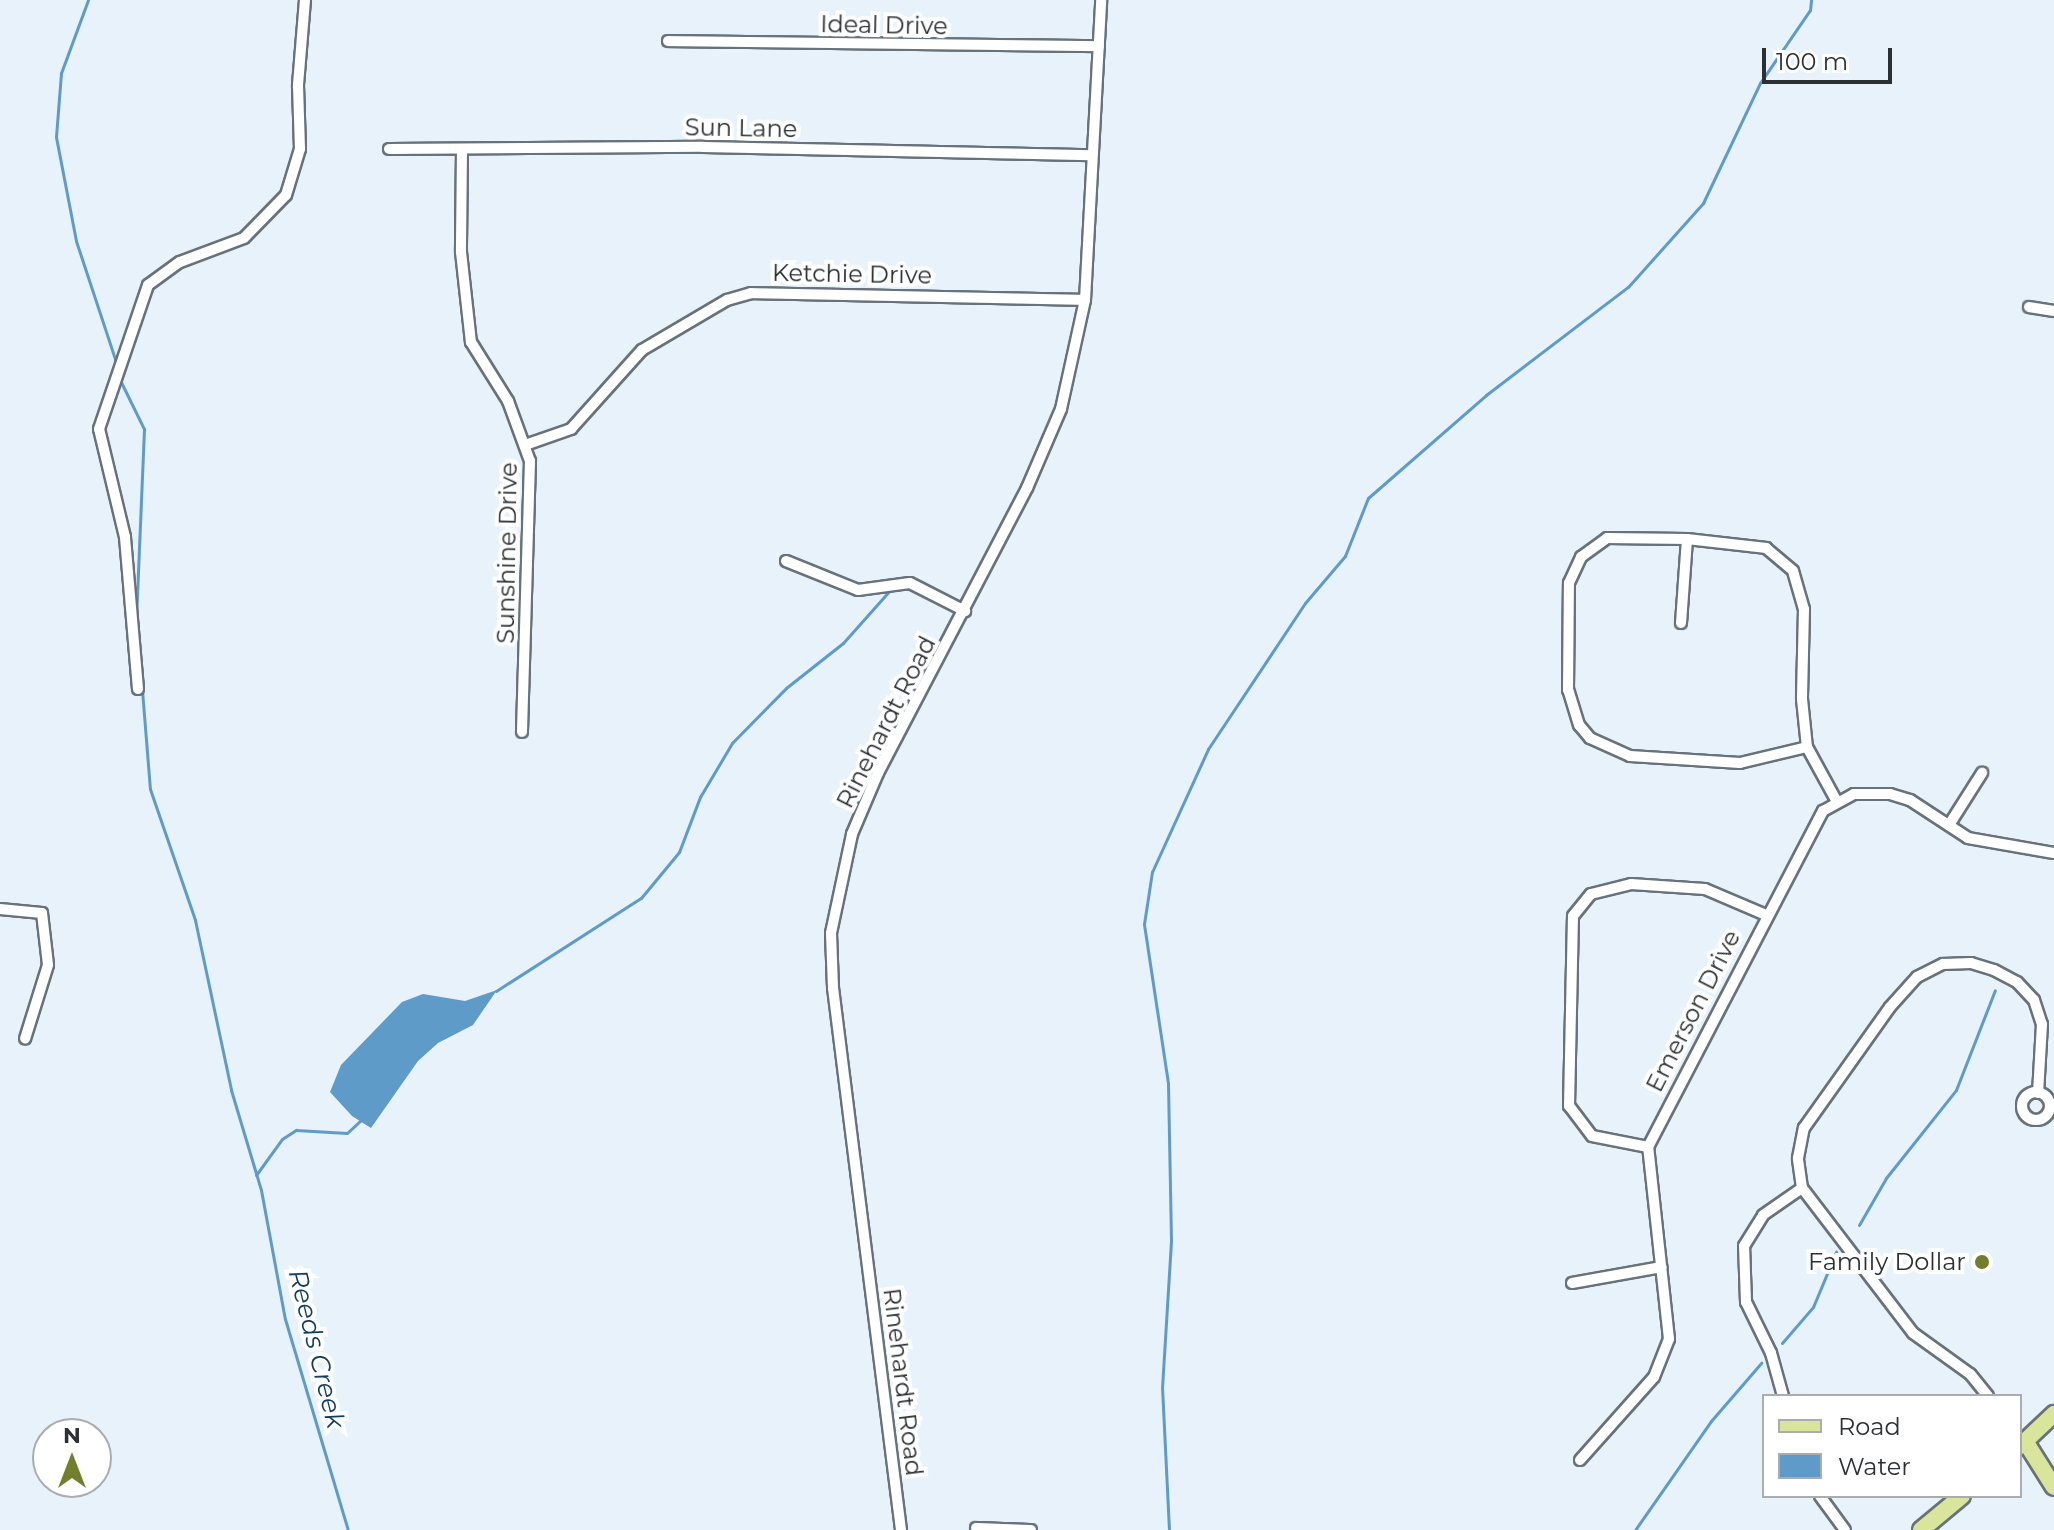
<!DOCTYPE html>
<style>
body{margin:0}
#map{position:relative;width:2054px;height:1530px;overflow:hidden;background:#e7f2fb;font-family:Montserrat,sans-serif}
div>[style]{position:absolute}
.water>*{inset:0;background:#5f9bc9}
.stream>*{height:3px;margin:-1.5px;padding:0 1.5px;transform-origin:1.5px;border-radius:1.5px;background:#5f9bc9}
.roads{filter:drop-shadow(2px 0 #68727a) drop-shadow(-2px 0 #68727a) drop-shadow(0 2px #68727a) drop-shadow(0 -2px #68727a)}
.street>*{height:10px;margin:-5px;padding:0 5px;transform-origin:5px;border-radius:5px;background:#fff}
.street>.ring{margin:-5px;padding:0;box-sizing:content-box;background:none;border:10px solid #fff;border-radius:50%}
.primary>*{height:16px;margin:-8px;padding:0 8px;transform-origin:8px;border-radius:8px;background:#d8e59a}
.dots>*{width:22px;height:22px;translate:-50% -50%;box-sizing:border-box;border:4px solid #fff;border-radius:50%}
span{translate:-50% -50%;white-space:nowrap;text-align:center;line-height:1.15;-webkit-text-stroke:8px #fff;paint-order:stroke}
.street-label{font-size:24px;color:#2c3033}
.poi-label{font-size:24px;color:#2c3033}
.right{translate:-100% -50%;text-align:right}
.water-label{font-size:26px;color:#0f3e5e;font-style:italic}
.legend{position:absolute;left:1762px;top:1394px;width:260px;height:104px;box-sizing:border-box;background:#fff;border:2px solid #abacad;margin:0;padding:10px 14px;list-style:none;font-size:24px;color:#2c3033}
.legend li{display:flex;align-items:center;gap:16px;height:40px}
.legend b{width:40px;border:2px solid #abacad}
.north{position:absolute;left:32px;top:1418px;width:80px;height:80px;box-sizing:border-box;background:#fff;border:2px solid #abacad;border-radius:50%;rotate:0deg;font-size:22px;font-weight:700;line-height:32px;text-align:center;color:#2c3033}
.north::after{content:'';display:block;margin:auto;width:28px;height:36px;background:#717f2d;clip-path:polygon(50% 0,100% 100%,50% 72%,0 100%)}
.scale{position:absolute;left:1762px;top:48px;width:130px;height:36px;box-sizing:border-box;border:4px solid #2c3033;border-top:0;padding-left:10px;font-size:24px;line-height:28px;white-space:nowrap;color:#2c3033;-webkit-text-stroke:6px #fff;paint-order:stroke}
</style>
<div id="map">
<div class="water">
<i style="clip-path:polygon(497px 990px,473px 1025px,438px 1043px,418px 1061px,371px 1128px,352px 1116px,330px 1092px,341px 1065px,402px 1002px,423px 994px,465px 1001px)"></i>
</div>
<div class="stream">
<i style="left:88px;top:0;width:78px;rotate:110.3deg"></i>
<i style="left:61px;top:73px;width:64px;rotate:94.5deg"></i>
<i style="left:56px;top:137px;width:106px;rotate:79.1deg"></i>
<i style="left:76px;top:241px;width:131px;rotate:71.7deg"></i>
<i style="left:120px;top:380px;width:55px;rotate:63.9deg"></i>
<i style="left:144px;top:429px;width:189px;rotate:92.4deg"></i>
<i style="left:142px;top:690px;width:99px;rotate:85.4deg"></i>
<i style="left:150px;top:789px;width:139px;rotate:71deg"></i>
<i style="left:195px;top:920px;width:174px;rotate:78deg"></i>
<i style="left:231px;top:1090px;width:104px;rotate:73.3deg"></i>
<i style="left:261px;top:1190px;width:131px;rotate:79.5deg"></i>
<i style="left:285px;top:1319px;width:220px;rotate:73.4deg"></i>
<i style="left:496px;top:991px;width:172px;rotate:-32.7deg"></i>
<i style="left:641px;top:898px;width:60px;rotate:-50.4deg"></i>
<i style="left:679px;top:852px;width:59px;rotate:-69.1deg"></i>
<i style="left:700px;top:797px;width:63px;rotate:-59.3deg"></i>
<i style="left:732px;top:743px;width:77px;rotate:-45.5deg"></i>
<i style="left:786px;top:688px;width:73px;rotate:-38.3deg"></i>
<i style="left:843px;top:643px;width:71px;rotate:-48.4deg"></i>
<i style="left:256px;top:1175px;width:44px;rotate:-54.2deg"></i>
<i style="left:282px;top:1139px;width:17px;rotate:-33deg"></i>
<i style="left:296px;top:1130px;width:51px;rotate:3.4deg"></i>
<i style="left:347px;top:1133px;width:19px;rotate:-43deg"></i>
<i style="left:1859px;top:1225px;width:54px;rotate:-60.1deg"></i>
<i style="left:1886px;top:1178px;width:112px;rotate:-51.5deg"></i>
<i style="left:1956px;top:1090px;width:107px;rotate:-68.7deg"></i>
<i style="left:1782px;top:1343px;width:48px;rotate:-49.3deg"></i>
<i style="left:1813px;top:1307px;width:60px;rotate:-67.3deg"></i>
<i style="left:1169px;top:1530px;width:142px;rotate:-92.8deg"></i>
<i style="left:1162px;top:1388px;width:148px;rotate:-86.5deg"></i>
<i style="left:1171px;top:1240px;width:157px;rotate:-91.1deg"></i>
<i style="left:1168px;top:1083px;width:161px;rotate:-98.6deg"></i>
<i style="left:1144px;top:924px;width:53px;rotate:-81.3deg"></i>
<i style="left:1152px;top:872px;width:135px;rotate:-65.5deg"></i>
<i style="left:1208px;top:749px;width:175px;rotate:-56.4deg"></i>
<i style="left:1305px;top:603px;width:62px;rotate:-49.6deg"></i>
<i style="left:1345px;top:556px;width:62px;rotate:-68.4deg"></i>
<i style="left:1368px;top:498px;width:157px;rotate:-41.1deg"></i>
<i style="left:1486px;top:395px;width:178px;rotate:-37.3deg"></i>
<i style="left:1628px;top:287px;width:113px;rotate:-48.2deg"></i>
<i style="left:1703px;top:203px;width:133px;rotate:-64.6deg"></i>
<i style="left:1760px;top:83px;width:88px;rotate:-55.6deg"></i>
<i style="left:1810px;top:10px;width:10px;rotate:-84deg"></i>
<i style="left:1635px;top:1530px;width:133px;rotate:-55.1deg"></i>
<i style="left:1711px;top:1421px;width:77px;rotate:-49.2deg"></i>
</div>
<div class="roads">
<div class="street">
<i style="left:668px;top:41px;width:431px;rotate:0.7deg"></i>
<i style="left:389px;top:149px;width:314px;rotate:-0.4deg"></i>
<i style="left:703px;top:147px;width:389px;rotate:1.2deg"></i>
<i style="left:462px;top:149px;width:103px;rotate:90.6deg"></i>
<i style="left:461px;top:252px;width:91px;rotate:83.7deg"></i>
<i style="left:471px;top:342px;width:70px;rotate:57.9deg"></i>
<i style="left:508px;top:401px;width:64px;rotate:69.9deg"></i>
<i style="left:530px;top:461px;width:271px;rotate:91.7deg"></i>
<i style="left:2029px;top:307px;width:25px;rotate:9deg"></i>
<i style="left:528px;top:444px;width:46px;rotate:-19.2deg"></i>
<i style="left:571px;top:429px;width:106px;rotate:-48.1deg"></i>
<i style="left:642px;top:350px;width:99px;rotate:-30.5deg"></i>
<i style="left:727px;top:300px;width:25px;rotate:-16deg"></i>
<i style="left:751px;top:293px;width:334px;rotate:1.2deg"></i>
<i style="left:786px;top:561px;width:78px;rotate:21.9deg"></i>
<i style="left:858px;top:590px;width:52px;rotate:-7.7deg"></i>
<i style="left:910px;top:583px;width:62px;rotate:27deg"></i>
<i style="left:1681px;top:623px;width:84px;rotate:-85.9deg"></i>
<i style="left:138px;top:689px;width:153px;rotate:-94.9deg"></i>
<i style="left:125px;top:537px;width:111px;rotate:-103.5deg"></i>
<i style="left:99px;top:429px;width:152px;rotate:-71.2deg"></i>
<i style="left:148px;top:285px;width:39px;rotate:-36deg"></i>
<i style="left:180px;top:262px;width:68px;rotate:-20.6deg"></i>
<i style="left:244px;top:238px;width:60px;rotate:-45.7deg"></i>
<i style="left:286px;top:195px;width:48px;rotate:-73.1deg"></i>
<i style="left:300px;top:149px;width:64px;rotate:-91.8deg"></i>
<i style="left:298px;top:85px;width:85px;rotate:-85.3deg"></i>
<i style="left:1807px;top:747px;width:69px;rotate:166.6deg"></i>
<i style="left:1740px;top:763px;width:110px;rotate:-176.4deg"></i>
<i style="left:1630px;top:756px;width:44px;rotate:-155.8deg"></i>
<i style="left:1590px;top:738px;width:17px;rotate:-130deg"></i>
<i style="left:1579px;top:725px;width:37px;rotate:-107deg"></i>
<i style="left:1568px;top:690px;width:107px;rotate:-89.5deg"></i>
<i style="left:1569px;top:583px;width:29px;rotate:-65deg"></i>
<i style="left:1581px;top:557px;width:32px;rotate:-36deg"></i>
<i style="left:1607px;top:538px;width:80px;rotate:0.7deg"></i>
<i style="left:1687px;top:539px;width:80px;rotate:6.5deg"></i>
<i style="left:1766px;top:548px;width:35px;rotate:40deg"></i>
<i style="left:1793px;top:571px;width:40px;rotate:74deg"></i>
<i style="left:1804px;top:609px;width:90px;rotate:91.3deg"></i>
<i style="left:1802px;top:699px;width:48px;rotate:84.1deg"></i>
<i style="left:1807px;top:747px;width:60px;rotate:61.3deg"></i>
<i style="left:1949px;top:825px;width:62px;rotate:-57.6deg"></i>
<i style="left:0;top:909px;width:42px;rotate:5.4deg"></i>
<i style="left:42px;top:913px;width:52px;rotate:83.4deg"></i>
<i style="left:48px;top:965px;width:77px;rotate:107.3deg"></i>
<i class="ring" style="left:2022px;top:1092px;width:18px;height:18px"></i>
<i style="left:1648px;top:1147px;width:57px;rotate:-168.9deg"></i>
<i style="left:1592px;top:1136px;width:38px;rotate:-127deg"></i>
<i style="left:1569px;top:1106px;width:190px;rotate:-88.8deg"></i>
<i style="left:1573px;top:916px;width:28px;rotate:-51deg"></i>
<i style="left:1591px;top:894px;width:41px;rotate:-14deg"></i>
<i style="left:1631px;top:884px;width:74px;rotate:3.9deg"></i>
<i style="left:1705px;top:889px;width:66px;rotate:23.1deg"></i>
<i style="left:1572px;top:1283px;width:91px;rotate:-10.1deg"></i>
<i style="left:1783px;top:1396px;width:45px;rotate:-105.6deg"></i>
<i style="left:1771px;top:1353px;width:57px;rotate:-116.1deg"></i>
<i style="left:1746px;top:1302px;width:56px;rotate:-92deg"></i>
<i style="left:1744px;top:1246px;width:36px;rotate:-58deg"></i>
<i style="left:1763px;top:1215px;width:47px;rotate:-34.7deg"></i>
<i style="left:1988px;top:1396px;width:28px;rotate:-129deg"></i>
<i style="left:1970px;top:1374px;width:70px;rotate:-144.3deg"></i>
<i style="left:1913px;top:1333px;width:183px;rotate:-127.4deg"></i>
<i style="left:1802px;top:1188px;width:30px;rotate:-98deg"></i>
<i style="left:1798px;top:1158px;width:31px;rotate:-79deg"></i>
<i style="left:1804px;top:1128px;width:148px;rotate:-54.6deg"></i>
<i style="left:1890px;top:1007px;width:40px;rotate:-48deg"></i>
<i style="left:1917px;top:977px;width:29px;rotate:-27deg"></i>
<i style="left:1943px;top:964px;width:28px;rotate:-2deg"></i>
<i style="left:1971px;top:963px;width:24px;rotate:17deg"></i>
<i style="left:1994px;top:970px;width:26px;rotate:28deg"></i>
<i style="left:2017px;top:982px;width:25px;rotate:47deg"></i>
<i style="left:2034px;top:1000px;width:25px;rotate:72deg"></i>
<i style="left:2042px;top:1024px;width:69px;rotate:93.3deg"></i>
<i style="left:1580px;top:1460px;width:111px;rotate:-48.3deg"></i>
<i style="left:1654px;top:1377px;width:41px;rotate:-68.5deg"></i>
<i style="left:1669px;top:1339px;width:193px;rotate:-96.2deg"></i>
<i style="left:1648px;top:1147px;width:379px;rotate:-62.5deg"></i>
<i style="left:1823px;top:811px;width:35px;rotate:-29deg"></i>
<i style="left:1854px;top:794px;width:36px"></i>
<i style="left:1890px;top:794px;width:21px;rotate:17deg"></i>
<i style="left:1910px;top:800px;width:69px;rotate:33.2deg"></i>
<i style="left:1968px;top:838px;width:87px;rotate:9.9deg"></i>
<i style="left:1820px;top:1496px;width:42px;rotate:53.7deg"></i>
<i style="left:976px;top:1528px;width:55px;rotate:2.1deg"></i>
<i style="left:901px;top:1530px;width:546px;rotate:-97.15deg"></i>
<i style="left:833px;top:988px;width:55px;rotate:-92.1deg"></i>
<i style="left:831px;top:933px;width:101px;rotate:-78deg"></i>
<i style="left:852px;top:834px;width:66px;rotate:-66.9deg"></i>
<i style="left:878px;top:773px;width:322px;rotate:-62.4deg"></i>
<i style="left:1027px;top:488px;width:86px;rotate:-66.7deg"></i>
<i style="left:1061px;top:409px;width:112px;rotate:-77.6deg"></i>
<i style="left:1085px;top:300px;width:300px;rotate:-86.9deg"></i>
</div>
<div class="primary">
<i style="left:2025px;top:1441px;width:54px;rotate:57.8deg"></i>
<i style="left:2020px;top:1446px;width:47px;rotate:-43.3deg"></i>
<i style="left:1921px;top:1530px;width:53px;rotate:-39.7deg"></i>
</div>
</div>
<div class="dots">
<i style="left:1982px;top:1262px;background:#717f2d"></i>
</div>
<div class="street-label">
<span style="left:884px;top:25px;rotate:1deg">Ideal Drive</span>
<span style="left:741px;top:128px;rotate:1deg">Sun Lane</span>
<span style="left:852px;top:274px;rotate:1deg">Ketchie Drive</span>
<span style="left:507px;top:553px;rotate:-89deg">Sunshine Drive</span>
<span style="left:886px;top:722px;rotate:-63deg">Rinehardt Road</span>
<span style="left:1693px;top:1011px;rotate:-63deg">Emerson Drive</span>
<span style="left:903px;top:1382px;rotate:83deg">Rinehardt Road</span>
</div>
<div class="poi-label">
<span class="right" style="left:1966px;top:1262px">Family Dollar</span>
</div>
<div class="water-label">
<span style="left:316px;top:1349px;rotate:76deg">Reeds Creek</span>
</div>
<ul class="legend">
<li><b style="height:10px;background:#d8e59a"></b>Road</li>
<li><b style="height:22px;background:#5f9bc9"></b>Water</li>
</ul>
<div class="north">N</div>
<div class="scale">100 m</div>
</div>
